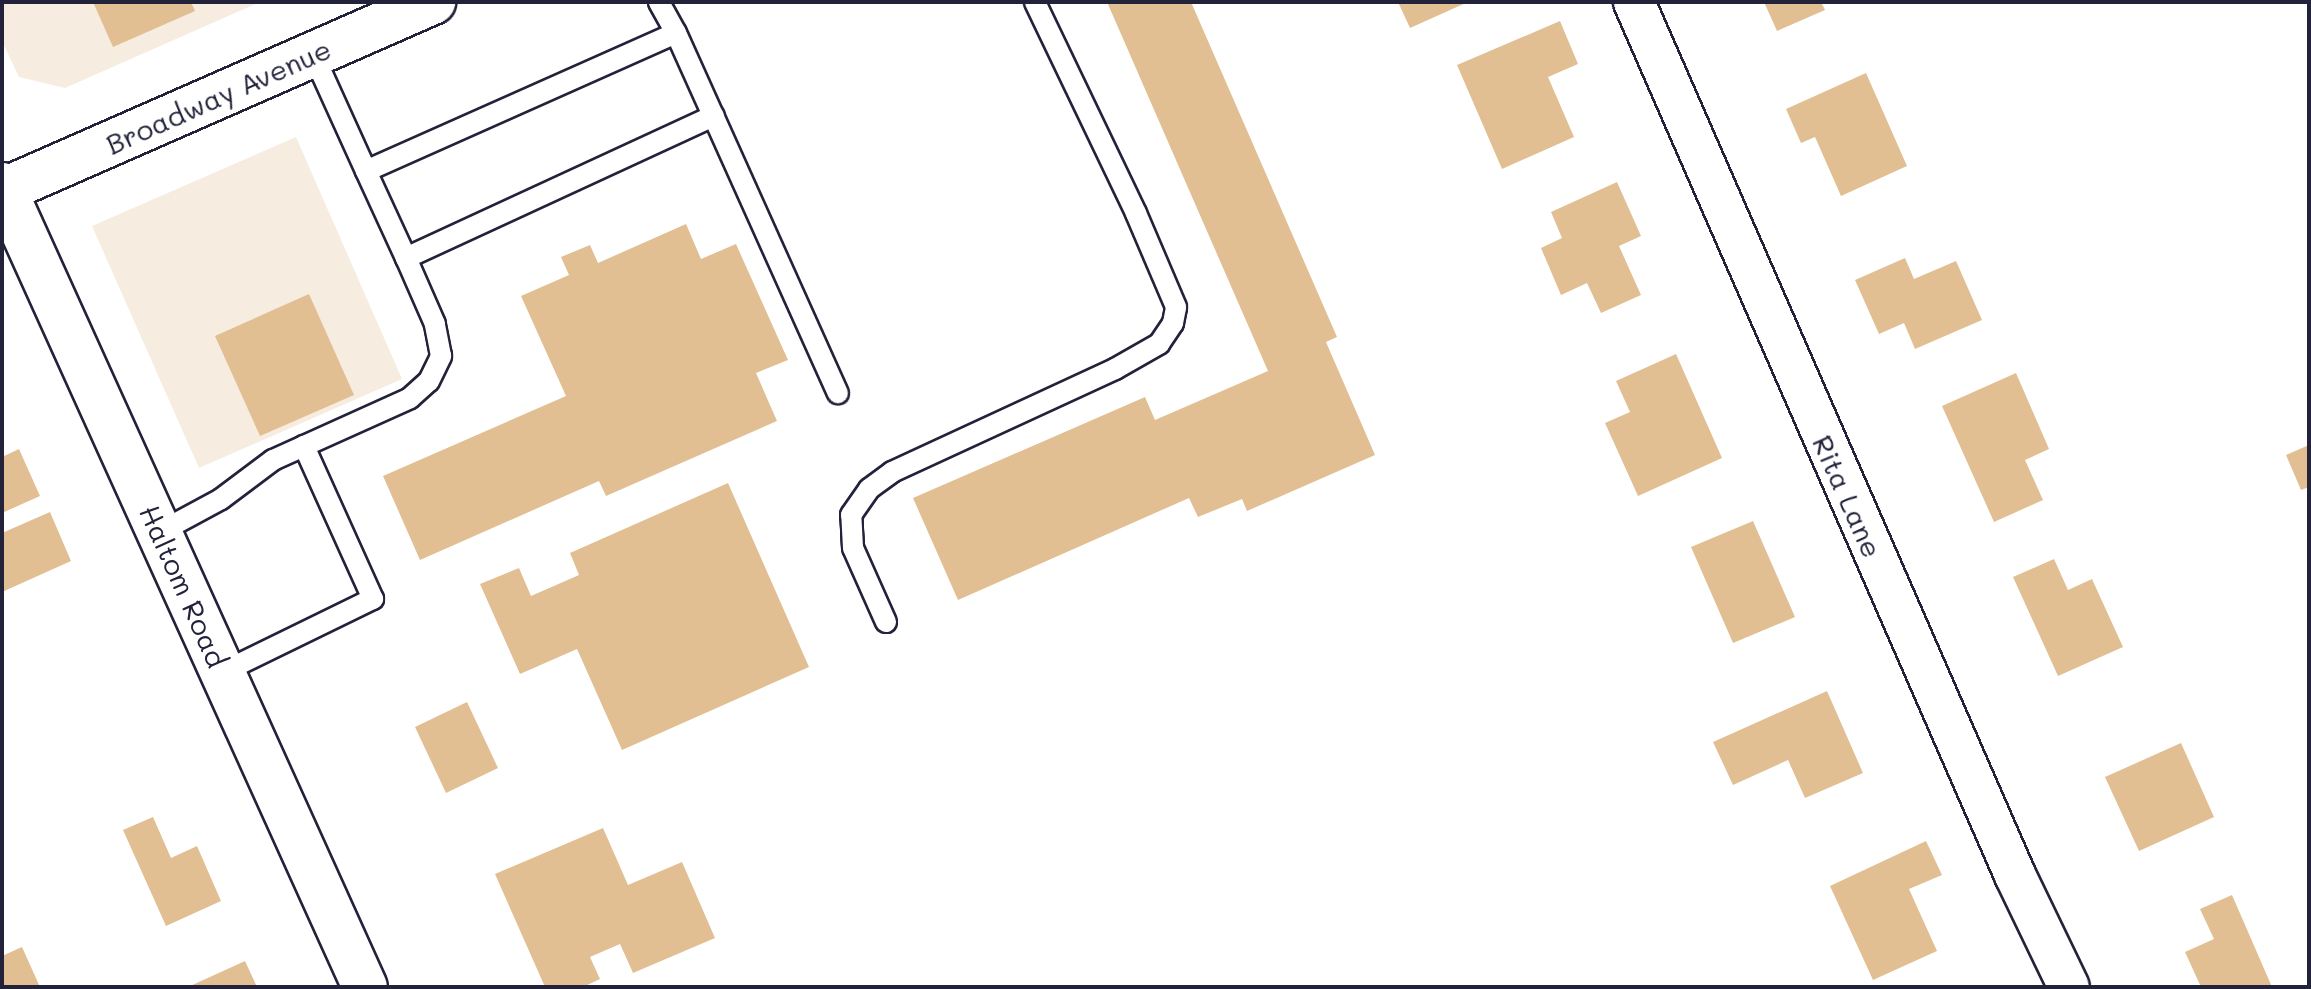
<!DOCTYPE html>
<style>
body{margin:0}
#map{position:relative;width:2311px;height:989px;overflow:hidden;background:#fff;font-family:Mali,sans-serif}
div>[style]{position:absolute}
.built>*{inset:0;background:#f6ecdf}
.building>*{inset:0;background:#e1bf93}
.roads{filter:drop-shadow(2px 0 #22223b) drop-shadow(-2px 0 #22223b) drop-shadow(0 2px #22223b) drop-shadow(0 -2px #22223b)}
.service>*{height:20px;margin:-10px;padding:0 10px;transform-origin:10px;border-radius:10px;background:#fff}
.minor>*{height:40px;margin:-20px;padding:0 20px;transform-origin:20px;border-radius:20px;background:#fff}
.secondary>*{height:44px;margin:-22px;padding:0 22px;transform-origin:22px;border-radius:22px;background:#fff}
span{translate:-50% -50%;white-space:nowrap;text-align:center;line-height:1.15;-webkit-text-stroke:8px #fff;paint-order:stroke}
.street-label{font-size:28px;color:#22223b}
.frame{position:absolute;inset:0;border:4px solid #22223b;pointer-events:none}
</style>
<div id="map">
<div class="built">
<i style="clip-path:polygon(2px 2px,260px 2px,65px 88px,19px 77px,2px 41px)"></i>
<i style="clip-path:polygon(296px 137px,402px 379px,199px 468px,92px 226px)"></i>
</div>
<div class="building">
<i style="clip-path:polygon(93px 2px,191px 2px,195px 11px,113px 47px)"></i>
<i style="clip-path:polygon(1107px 2px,1191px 2px,1337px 337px,1326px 342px,1375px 455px,1247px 511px,1242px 499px,1198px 517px,1189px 498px,958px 600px,913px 498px,1145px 397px,1155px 420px,1268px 371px)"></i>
<i style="clip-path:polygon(1398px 2px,1468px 2px,1410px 28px)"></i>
<i style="clip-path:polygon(1764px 2px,1821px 2px,1825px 10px,1777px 31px)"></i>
<i style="clip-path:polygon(1560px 21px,1578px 64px,1548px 77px,1574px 137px,1502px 169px,1457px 65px)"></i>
<i style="clip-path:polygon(1866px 73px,1907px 166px,1841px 196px,1815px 137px,1801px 143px,1786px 109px)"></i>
<i style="clip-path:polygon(1617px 182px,1641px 236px,1619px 246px,1641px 295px,1601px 313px,1587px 283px,1561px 295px,1541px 248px,1562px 238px,1551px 212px)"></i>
<i style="clip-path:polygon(686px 224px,701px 259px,736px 244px,788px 360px,756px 373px,777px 421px,606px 496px,599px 481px,420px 560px,383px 476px,566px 396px,521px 296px,569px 275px,561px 257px,590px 245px,598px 263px)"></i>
<i style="clip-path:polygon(1905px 258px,1914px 279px,1956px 261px,1982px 320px,1915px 349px,1904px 323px,1879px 334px,1855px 280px)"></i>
<i style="clip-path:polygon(309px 294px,354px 395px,260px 436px,215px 336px)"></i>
<i style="clip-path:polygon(1676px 354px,1722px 458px,1638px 496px,1605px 423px,1630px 412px,1616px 381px)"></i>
<i style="clip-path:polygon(2016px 373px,2049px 449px,2025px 460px,2043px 500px,1994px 522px,1942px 406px)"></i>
<i style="clip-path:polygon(2309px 445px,2309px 487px,2301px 490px,2286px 455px)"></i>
<i style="clip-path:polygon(19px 449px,40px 496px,2px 513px,2px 457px)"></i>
<i style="clip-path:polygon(728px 483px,809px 667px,622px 750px,577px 649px,520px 674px,480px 584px,519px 568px,531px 596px,579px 575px,570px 553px)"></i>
<i style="clip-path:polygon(50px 512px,71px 561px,2px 592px,2px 533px)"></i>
<i style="clip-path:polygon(1753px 521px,1795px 617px,1733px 643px,1691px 547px)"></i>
<i style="clip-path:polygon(2054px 559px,2068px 590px,2092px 579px,2123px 647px,2058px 676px,2013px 577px)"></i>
<i style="clip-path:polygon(1827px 691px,1863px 773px,1805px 798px,1788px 760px,1733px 785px,1713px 742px)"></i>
<i style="clip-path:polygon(467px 702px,498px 768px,446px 793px,415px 727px)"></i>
<i style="clip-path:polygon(2181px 743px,2214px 817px,2139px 851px,2105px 777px)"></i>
<i style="clip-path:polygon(153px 817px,171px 858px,197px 846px,221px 901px,166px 926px,123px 830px)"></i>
<i style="clip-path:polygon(603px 828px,628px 885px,682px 862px,715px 938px,633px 973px,620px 944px,590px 957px,600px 979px,583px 987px,545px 987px,495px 874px)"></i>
<i style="clip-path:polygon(1926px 841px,1942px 875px,1909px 889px,1937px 951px,1873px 980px,1830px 886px)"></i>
<i style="clip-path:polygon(2232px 895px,2272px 987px,2201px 987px,2185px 952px,2214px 939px,2200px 909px)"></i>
<i style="clip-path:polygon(22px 947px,40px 987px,2px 987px,2px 956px)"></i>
<i style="clip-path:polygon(245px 961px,257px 987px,188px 987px)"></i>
</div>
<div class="roads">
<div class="service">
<i style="left:676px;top:33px;width:395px;rotate:65.8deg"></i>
<i style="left:313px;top:54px;width:128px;rotate:65.6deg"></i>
<i style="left:366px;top:171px;width:339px;rotate:-24deg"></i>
<i style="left:676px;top:33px;width:35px;rotate:-119deg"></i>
<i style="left:366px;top:171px;width:96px;rotate:65.3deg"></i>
<i style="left:160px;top:532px;width:69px;rotate:-28.4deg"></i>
<i style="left:221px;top:499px;width:65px;rotate:-36.9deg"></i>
<i style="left:273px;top:460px;width:150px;rotate:-24.3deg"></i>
<i style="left:410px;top:398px;width:25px;rotate:-42deg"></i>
<i style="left:429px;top:381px;width:28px;rotate:-64deg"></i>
<i style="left:441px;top:356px;width:33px;rotate:-101deg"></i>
<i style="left:435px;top:324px;width:72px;rotate:-113.7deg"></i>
<i style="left:406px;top:258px;width:339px;rotate:-24.8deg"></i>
<i style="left:886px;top:622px;width:81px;rotate:-114deg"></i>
<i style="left:853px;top:548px;width:33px;rotate:-93deg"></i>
<i style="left:851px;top:515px;width:32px;rotate:-55deg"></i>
<i style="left:869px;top:489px;width:29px;rotate:-36deg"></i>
<i style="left:892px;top:472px;width:246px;rotate:-24.8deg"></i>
<i style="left:1115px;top:369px;width:51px;rotate:-29.6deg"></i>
<i style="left:1159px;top:344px;width:25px;rotate:-56deg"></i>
<i style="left:1173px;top:323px;width:16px;rotate:-79deg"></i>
<i style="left:1176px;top:307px;width:102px;rotate:-113.1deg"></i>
<i style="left:1136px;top:213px;width:234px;rotate:-115.6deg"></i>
<i style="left:223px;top:672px;width:167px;rotate:-26deg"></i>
<i style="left:373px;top:599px;width:168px;rotate:-114.3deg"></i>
</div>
<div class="minor">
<i style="left:1634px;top:2px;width:953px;rotate:66.42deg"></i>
<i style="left:2015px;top:875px;width:124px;rotate:64.3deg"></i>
</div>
<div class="secondary">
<i style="left:2px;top:185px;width:880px;rotate:65.65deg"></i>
<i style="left:2px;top:191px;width:471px;rotate:-23.7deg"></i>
</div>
</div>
<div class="street-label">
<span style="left:218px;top:96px;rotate:-24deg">Broadway Avenue</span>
<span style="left:1848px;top:496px;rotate:66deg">Rita Lane</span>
<span style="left:184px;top:586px;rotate:66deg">Haltom Road</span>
</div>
<div class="frame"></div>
</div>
